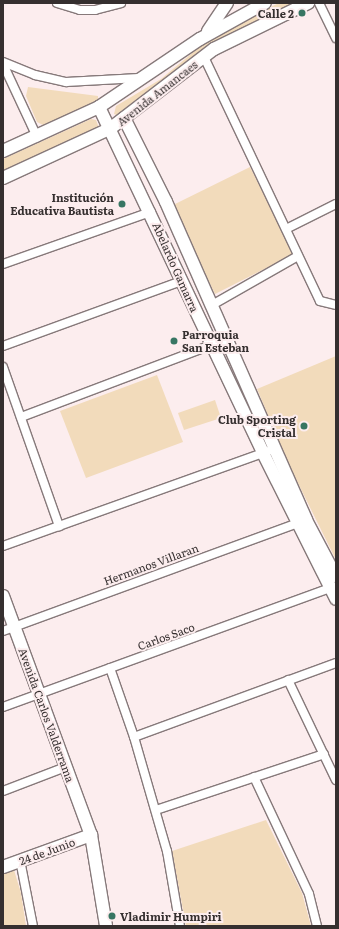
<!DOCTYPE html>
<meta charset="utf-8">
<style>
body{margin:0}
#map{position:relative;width:339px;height:929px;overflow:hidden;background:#fcedee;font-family:Literata,serif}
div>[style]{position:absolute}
.green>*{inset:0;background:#f2dbbb}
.roads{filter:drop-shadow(1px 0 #86797a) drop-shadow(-1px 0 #86797a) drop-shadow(0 1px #86797a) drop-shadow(0 -1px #86797a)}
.street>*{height:8px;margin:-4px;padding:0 4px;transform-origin:4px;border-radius:4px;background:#fff}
.secondary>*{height:12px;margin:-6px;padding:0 6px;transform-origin:6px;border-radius:6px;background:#fff}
.dots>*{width:11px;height:11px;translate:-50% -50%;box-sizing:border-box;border:2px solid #fcedee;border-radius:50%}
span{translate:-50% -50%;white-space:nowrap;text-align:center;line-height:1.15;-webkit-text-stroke:4px #fcedee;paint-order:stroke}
.poi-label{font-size:11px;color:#352f2f;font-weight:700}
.right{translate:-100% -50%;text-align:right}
.left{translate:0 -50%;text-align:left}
.street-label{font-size:11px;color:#352f2f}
.frame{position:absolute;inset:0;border:4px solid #352f2f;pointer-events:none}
</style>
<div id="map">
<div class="green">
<i style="clip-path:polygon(279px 3px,299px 3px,235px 34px,119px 116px,114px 114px,116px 106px,161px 79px,215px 34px)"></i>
<i style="clip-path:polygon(28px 87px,98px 96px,98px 101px,43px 125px,37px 122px,26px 96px)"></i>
<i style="clip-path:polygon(91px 119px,96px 120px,99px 128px,3px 173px,3px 159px)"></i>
<i style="clip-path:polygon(250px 167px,294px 254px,215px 294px,171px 206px)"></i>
<i style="clip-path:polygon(336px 356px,336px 560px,288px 463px,257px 389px)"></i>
<i style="clip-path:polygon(157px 375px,183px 442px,86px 478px,60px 411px)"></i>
<i style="clip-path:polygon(215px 400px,221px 418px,184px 430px,178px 413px)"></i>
<i style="clip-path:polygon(266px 820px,302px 893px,311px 926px,186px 926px,172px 851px)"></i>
<i style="clip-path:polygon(14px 870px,21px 893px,26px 926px,3px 926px,3px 874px)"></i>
</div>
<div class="roads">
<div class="street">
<i style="left:57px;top:3px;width:24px;rotate:17deg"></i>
<i style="left:80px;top:10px;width:15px"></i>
<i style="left:95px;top:10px;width:27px;rotate:-15deg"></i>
<i style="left:319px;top:3px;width:39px;rotate:64deg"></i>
<i style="left:204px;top:57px;width:270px;rotate:64.6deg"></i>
<i style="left:320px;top:301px;width:16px;rotate:14deg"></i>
<i style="left:3px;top:62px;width:35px;rotate:22deg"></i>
<i style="left:35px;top:75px;width:32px;rotate:13deg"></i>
<i style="left:66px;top:82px;width:73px;rotate:-3.1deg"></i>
<i style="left:3px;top:64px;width:81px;rotate:65deg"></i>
<i style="left:286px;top:229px;width:56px;rotate:-26.6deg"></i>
<i style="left:3px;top:264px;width:157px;rotate:-19.4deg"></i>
<i style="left:212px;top:305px;width:99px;rotate:-29.7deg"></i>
<i style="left:3px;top:346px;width:190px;rotate:-20deg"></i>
<i style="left:3px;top:367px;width:169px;rotate:70.6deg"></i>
<i style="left:21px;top:417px;width:220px;rotate:-20.7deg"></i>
<i style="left:3px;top:546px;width:282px;rotate:-19.7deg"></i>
<i style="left:3px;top:631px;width:317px;rotate:-20.1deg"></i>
<i style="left:110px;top:668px;width:73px;rotate:70.8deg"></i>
<i style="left:134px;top:737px;width:119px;rotate:73.9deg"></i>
<i style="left:167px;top:851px;width:76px;rotate:80.2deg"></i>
<i style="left:288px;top:680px;width:111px;rotate:64.4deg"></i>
<i style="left:3px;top:707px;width:351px;rotate:-20deg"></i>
<i style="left:134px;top:737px;width:215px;rotate:-20.1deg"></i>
<i style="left:254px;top:777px;width:129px;rotate:64.8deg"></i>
<i style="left:309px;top:894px;width:33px;rotate:76deg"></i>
<i style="left:3px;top:791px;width:67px;rotate:-20.9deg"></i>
<i style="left:156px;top:810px;width:177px;rotate:-18.4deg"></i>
<i style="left:20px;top:860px;width:67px;rotate:78.9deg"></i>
</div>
<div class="secondary">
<i style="left:208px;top:31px;width:34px;rotate:-56deg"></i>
<i style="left:99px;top:107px;width:383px;rotate:64.6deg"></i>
<i style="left:263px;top:453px;width:163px;rotate:63.4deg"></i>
<i style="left:124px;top:118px;width:94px;rotate:63.4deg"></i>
<i style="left:166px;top:202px;width:347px;rotate:66.2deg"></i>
<i style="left:306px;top:520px;width:64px;rotate:62.2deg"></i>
<i style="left:3px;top:151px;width:106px;rotate:-24.6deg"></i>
<i style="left:99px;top:107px;width:122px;rotate:-34deg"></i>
<i style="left:200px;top:39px;width:74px;rotate:-29deg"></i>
<i style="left:3px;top:178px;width:119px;rotate:-24.8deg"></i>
<i style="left:111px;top:128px;width:130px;rotate:-37.5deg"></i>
<i style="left:214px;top:49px;width:105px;rotate:-26.1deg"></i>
<i style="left:3px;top:596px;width:255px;rotate:69.8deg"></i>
<i style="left:91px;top:835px;width:92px;rotate:80.6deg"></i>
<i style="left:3px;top:867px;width:94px;rotate:-20deg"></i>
</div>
</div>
<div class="dots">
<i style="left:302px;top:13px;background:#377663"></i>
<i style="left:122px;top:204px;background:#377663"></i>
<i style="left:174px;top:341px;background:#377663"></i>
<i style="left:304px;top:426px;background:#377663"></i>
<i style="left:112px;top:916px;background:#377663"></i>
</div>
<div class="poi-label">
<span class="right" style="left:294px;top:13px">Calle 2</span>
<span class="right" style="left:114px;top:204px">Institución<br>Educativa Bautista</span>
<span class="left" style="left:182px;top:341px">Parroquia<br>San Esteban</span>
<span class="right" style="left:296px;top:426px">Club Sporting<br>Cristal</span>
<span class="left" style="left:120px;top:916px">Vladimir Humpiri</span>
</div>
<div class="street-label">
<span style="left:157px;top:93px;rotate:-38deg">Avenida Amancaes</span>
<span style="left:176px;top:267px;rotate:66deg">Abelardo Gamarra</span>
<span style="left:151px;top:564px;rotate:-20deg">Hermanos Villaran</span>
<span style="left:166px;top:636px;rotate:-20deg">Carlos Saco</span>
<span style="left:47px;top:715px;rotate:70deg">Avenida Carlos Valderrama</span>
<span style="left:47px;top:851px;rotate:-20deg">24 de Junio</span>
</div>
<div class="frame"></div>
</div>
